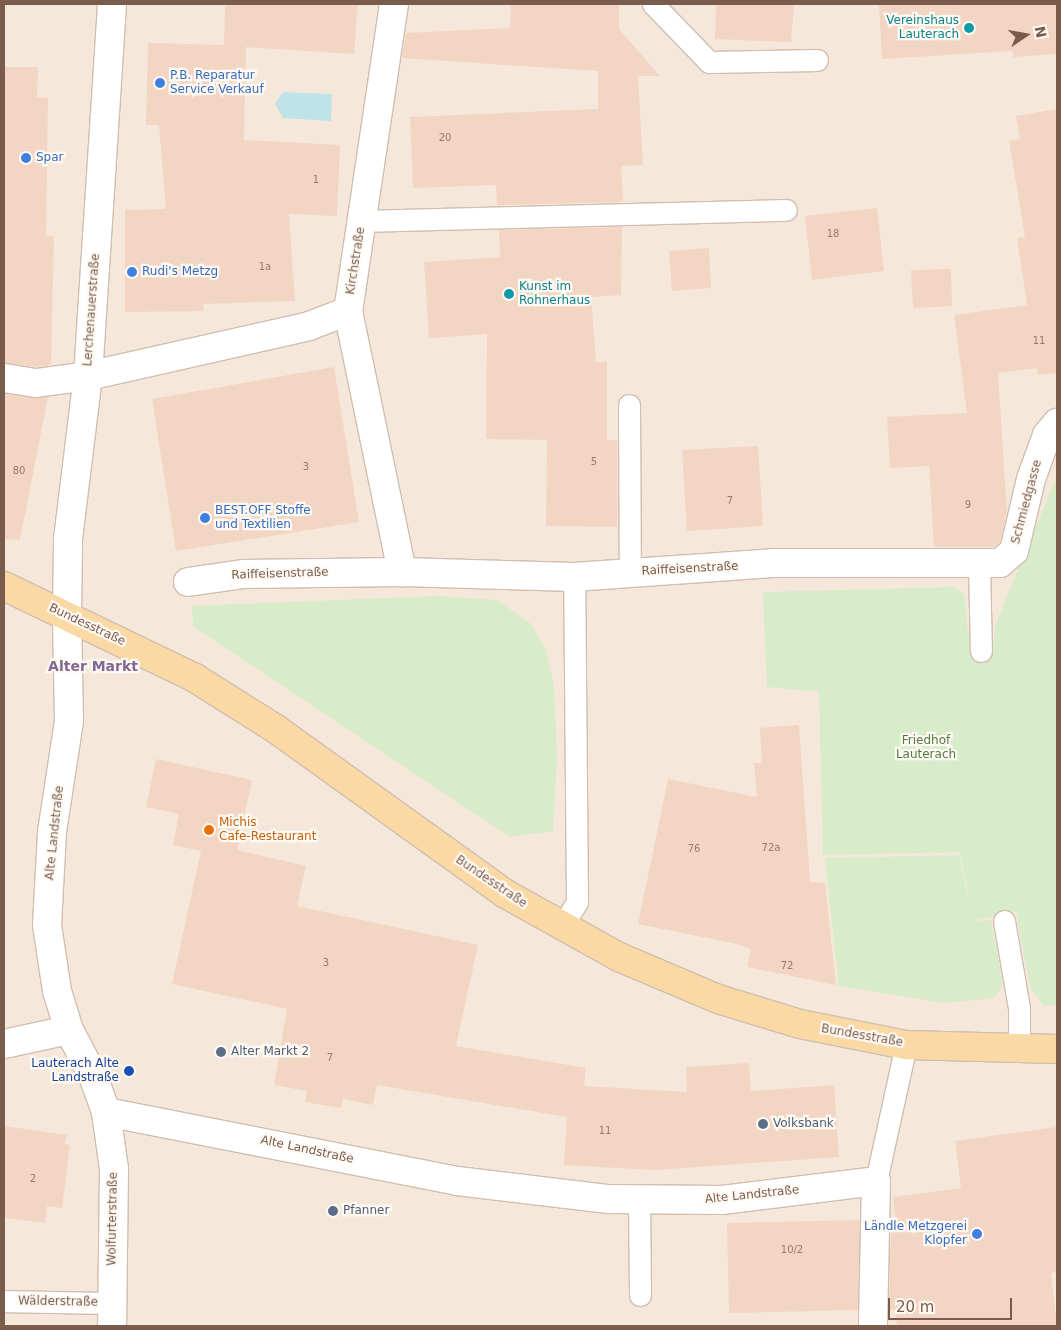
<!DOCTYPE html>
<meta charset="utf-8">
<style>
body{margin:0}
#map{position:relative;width:1061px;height:1330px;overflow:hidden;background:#fdf6ec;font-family:"DejaVu Sans",sans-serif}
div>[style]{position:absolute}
.residential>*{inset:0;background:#f5e8da}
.green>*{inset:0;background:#d8ecc9}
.water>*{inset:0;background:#bfe3e8}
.building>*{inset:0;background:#f3d5c3}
.roads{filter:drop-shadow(1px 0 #d1beb0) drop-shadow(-1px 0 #d1beb0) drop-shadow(0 1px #d1beb0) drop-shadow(0 -1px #d1beb0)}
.service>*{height:21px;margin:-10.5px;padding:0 10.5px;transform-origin:10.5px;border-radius:10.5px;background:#fff}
.minor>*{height:28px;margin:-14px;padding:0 14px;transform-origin:14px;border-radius:14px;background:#fff}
.tertiary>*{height:28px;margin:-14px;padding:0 14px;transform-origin:14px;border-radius:14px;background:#fff}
.secondary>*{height:28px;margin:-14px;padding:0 14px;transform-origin:14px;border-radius:14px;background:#fff}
.primary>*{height:28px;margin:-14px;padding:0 14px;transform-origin:14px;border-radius:14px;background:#fbd9a5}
.dots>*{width:14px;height:14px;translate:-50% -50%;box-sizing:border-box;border:2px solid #fffaf3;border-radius:50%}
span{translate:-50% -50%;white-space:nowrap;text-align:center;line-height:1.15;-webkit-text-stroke:4.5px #fffaf3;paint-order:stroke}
.number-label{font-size:10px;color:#987a6a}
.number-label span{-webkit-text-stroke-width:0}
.culture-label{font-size:12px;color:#0d838f}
.right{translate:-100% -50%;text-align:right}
.left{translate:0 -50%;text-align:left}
.shop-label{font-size:12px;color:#366cbe}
.street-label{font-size:12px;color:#7a5c4d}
.park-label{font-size:12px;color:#537a41}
.food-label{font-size:12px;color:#c56008}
.service-label{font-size:12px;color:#4e5e75}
.transit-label{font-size:12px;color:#164399}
.neighbourhood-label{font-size:14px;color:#846695;font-weight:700}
.frame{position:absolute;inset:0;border:5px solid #7a5c4d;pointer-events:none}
.north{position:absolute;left:1001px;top:10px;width:50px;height:50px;-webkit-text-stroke:4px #fffaf3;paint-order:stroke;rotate:78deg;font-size:14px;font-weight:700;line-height:20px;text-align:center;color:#7a5c4d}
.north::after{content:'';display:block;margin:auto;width:18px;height:22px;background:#7a5c4d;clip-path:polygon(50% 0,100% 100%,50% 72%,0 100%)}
.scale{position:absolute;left:888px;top:1298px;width:124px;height:22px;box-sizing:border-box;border:2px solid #7a5c4d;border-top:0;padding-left:6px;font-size:15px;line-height:18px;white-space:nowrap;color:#7a5c4d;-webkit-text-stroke:4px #fffaf3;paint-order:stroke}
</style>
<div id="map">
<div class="residential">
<i style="clip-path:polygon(4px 4px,1057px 4px,1057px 1326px,4px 1326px)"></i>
</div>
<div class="green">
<i style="clip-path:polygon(1057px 476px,1057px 1005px,1044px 1006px,1030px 987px,1016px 912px,972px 921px,991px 920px,1003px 983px,995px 998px,945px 1003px,839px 986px,825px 858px,959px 855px,972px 917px,960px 852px,823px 855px,819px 692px,767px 687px,763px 592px,954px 587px,964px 594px,970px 651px,992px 651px,996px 623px)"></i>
<i style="clip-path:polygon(438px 596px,497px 600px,530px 623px,546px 649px,554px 685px,557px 757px,553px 831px,510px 837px,194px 627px,191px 606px)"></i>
</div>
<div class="water">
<i style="clip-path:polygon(283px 92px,332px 94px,331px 121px,283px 118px,275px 104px)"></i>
</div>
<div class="building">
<i style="clip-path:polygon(225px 4px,358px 4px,354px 54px,246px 47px,244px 140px,340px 145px,337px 216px,289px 214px,295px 301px,203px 304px,204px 311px,125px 312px,125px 210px,166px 209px,159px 125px,146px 125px,148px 43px,224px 45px)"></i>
<i style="clip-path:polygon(511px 4px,619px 4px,619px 29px,660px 76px,638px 76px,643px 165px,621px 166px,623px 202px,497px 205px,496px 185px,413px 188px,410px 117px,598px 109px,598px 71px,402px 58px,406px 33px,510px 28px)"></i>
<i style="clip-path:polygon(716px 4px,794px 4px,791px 42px,715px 39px)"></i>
<i style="clip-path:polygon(879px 4px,1057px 4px,1057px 54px,1013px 57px,1013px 51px,882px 59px)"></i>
<i style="clip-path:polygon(4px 67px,38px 67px,37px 97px,48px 98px,46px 236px,54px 236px,51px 365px,36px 367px,4px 363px)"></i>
<i style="clip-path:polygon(1057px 109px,1057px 373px,1038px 375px,1037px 368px,998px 373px,1007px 512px,1000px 542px,994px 547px,934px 547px,929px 466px,890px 468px,887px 417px,967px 413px,954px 315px,1027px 305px,1017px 238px,1025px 237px,1009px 141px,1020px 139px,1016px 116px)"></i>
<i style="clip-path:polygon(877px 208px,884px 271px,812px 280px,805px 216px)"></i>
<i style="clip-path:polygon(622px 227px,621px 295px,591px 297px,596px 362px,607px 362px,607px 440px,617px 440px,617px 527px,546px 526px,547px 440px,486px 439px,487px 334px,429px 338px,424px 262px,500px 257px,499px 230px)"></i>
<i style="clip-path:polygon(709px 248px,711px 288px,672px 291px,669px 251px)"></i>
<i style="clip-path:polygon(951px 269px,952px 306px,913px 308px,911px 270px)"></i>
<i style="clip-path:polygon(334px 367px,359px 522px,176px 551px,152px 399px)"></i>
<i style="clip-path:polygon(4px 394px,48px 397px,20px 540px,4px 539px)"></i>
<i style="clip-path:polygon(758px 446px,763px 526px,687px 531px,682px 450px)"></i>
<i style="clip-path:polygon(799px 725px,810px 882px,825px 883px,836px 985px,747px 967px,751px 949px,737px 944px,638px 924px,668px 779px,757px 797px,754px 763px,762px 763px,760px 728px)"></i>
<i style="clip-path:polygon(156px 759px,252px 780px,237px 850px,306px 866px,297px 906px,478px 945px,456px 1046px,586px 1068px,584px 1086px,687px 1092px,686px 1067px,749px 1063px,751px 1091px,834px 1085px,839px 1157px,654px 1170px,564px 1165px,567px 1117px,377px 1085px,373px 1105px,343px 1099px,341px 1108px,305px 1102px,307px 1091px,274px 1085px,287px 1009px,172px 984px,201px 851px,173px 845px,179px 814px,146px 807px)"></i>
<i style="clip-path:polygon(4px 1126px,67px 1135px,65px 1144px,70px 1145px,62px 1208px,47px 1206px,45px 1223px,4px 1218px)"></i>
<i style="clip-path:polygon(1057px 1127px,1057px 1272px,1051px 1273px,1057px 1326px,897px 1326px,895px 1310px,889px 1310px,891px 1220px,896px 1220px,893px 1197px,961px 1188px,955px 1141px)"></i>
<i style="clip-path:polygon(860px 1220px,858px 1310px,729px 1313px,727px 1223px)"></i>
</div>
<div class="roads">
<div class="service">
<i style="left:653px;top:4px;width:81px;rotate:46deg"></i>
<i style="left:709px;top:62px;width:108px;rotate:-1.1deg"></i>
<i style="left:362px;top:221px;width:424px;rotate:-1.5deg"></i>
<i style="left:629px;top:405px;width:167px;rotate:89.7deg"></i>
<i style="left:979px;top:565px;width:86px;rotate:88.7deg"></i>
<i style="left:1004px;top:921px;width:88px;rotate:80.2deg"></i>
<i style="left:1019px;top:1008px;width:42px;rotate:90deg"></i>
<i style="left:562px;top:926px;width:28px;rotate:-58deg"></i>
<i style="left:577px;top:902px;width:325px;rotate:-90.5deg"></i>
<i style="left:876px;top:1181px;width:139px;rotate:-77.6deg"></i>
<i style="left:639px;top:1199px;width:96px;rotate:89.4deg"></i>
<i style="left:4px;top:1301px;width:108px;rotate:1.1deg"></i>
</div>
<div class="minor">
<i style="left:394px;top:4px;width:310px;rotate:98.5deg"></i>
<i style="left:348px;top:311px;width:267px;rotate:78.3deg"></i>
<i style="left:4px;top:378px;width:32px;rotate:9deg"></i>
<i style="left:36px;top:383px;width:52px;rotate:-7.7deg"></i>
<i style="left:88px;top:376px;width:227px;rotate:-12.7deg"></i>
<i style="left:309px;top:326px;width:42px;rotate:-21deg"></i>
<i style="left:188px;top:582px;width:57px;rotate:-8.1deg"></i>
<i style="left:244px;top:574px;width:158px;rotate:-0.7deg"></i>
<i style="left:402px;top:572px;width:172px;rotate:1.7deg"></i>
<i style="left:574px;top:577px;width:199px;rotate:-4deg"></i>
<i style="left:773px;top:563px;width:227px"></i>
<i style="left:1000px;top:563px;width:18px;rotate:-41deg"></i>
<i style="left:1014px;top:551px;width:74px;rotate:-76.7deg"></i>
<i style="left:1031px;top:479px;width:47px;rotate:-70deg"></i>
<i style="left:1047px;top:435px;width:16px;rotate:-50deg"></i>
<i style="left:67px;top:615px;width:76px;rotate:-89.2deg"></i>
<i style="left:68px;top:539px;width:164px;rotate:-83deg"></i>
<i style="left:88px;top:376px;width:373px;rotate:-86.3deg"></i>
<i style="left:106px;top:1112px;width:358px;rotate:11.1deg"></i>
<i style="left:457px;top:1181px;width:153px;rotate:6.8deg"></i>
<i style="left:609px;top:1199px;width:113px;rotate:0.5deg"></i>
<i style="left:722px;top:1200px;width:155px;rotate:-7deg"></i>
<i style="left:876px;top:1181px;width:145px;rotate:91.2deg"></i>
</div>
<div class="tertiary">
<i style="left:69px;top:1030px;width:52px;rotate:62.4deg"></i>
<i style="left:93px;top:1076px;width:38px;rotate:70deg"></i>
<i style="left:106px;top:1112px;width:58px;rotate:82deg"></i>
<i style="left:114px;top:1169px;width:157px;rotate:90.7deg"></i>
</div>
<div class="secondary">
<i style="left:4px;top:1044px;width:66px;rotate:-12.2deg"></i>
<i style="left:69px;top:1030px;width:41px;rotate:-107.1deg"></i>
<i style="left:57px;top:991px;width:67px;rotate:-98.6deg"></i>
<i style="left:47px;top:925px;width:93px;rotate:-86.9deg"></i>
<i style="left:52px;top:832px;width:112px;rotate:-81.3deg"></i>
<i style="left:69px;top:721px;width:106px;rotate:-91.1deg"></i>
</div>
<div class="primary">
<i style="left:4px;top:586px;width:212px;rotate:25.7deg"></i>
<i style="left:195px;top:678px;width:96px;rotate:32.2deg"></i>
<i style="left:276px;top:729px;width:281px;rotate:35.7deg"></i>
<i style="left:504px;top:893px;width:132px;rotate:29.1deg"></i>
<i style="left:619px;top:957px;width:108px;rotate:23deg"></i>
<i style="left:718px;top:999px;width:86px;rotate:17deg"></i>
<i style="left:800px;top:1024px;width:108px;rotate:11.2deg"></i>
<i style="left:906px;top:1045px;width:151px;rotate:1.5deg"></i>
</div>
</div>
<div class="dots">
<i style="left:969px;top:28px;background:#0f9aa8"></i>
<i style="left:160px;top:83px;background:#3f7fe0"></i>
<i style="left:26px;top:158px;background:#3f7fe0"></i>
<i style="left:132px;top:272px;background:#3f7fe0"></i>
<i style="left:509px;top:294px;background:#0f9aa8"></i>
<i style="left:205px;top:518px;background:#3f7fe0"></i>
<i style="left:209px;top:830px;background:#e8710a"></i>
<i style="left:221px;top:1052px;background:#5c6f8a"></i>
<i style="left:129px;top:1071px;background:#1a4fb4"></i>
<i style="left:763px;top:1124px;background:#5c6f8a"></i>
<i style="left:333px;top:1211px;background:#5c6f8a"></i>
<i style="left:977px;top:1234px;background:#3f7fe0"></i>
</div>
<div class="number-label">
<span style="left:445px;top:138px">20</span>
<span style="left:316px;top:180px">1</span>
<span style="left:833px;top:234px">18</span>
<span style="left:265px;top:267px">1a</span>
<span style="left:1039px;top:341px">11</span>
<span style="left:594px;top:462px">5</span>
<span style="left:306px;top:467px">3</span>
<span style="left:19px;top:471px">80</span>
<span style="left:730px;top:501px">7</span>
<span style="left:968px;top:505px">9</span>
<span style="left:771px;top:848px">72a</span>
<span style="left:694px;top:849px">76</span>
<span style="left:326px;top:963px">3</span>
<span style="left:787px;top:966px">72</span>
<span style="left:330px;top:1058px">7</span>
<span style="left:605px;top:1131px">11</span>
<span style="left:33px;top:1179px">2</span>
<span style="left:792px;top:1250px">10/2</span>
</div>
<div class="culture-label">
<span class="right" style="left:959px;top:28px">Vereinshaus<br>Lauterach</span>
<span class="left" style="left:519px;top:294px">Kunst im<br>Rohnerhaus</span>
</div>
<div class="shop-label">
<span class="left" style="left:170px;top:83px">P.B. Reparatur<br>Service Verkauf</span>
<span class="left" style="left:36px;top:158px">Spar</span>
<span class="left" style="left:142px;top:272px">Rudi's Metzg</span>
<span class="left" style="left:215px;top:518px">BEST.OFF Stoffe<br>und Textilien</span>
<span class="right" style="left:967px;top:1234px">Ländle Metzgerei<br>Klopfer</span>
</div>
<div class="street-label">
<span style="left:356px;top:261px;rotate:-81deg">Kirchstraße</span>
<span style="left:92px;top:310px;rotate:-86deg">Lerchenauerstraße</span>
<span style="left:1027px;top:502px;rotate:-75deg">Schmiedgasse</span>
<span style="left:690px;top:569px;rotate:-3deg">Raiffeisenstraße</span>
<span style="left:280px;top:574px;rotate:-2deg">Raiffeisenstraße</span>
<span style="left:87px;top:625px;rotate:25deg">Bundesstraße</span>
<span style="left:55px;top:833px;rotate:-84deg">Alte Landstraße</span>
<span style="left:491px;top:882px;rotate:34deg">Bundesstraße</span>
<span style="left:862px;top:1036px;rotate:10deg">Bundesstraße</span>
<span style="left:307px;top:1150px;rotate:12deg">Alte Landstraße</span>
<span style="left:752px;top:1195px;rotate:-6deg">Alte Landstraße</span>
<span style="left:113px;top:1219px;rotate:-89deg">Wolfurterstraße</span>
<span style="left:58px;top:1302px;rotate:1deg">Wälderstraße</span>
</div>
<div class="park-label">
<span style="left:926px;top:748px">Friedhof<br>Lauterach</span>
</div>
<div class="food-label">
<span class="left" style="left:219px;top:830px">Michis<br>Cafe-Restaurant</span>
</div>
<div class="service-label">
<span class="left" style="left:231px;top:1052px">Alter Markt 2</span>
<span class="left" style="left:773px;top:1124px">Volksbank</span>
<span class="left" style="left:343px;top:1211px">Pfanner</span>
</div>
<div class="transit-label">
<span class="right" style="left:119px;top:1071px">Lauterach Alte<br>Landstraße</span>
</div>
<div class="neighbourhood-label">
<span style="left:93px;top:666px">Alter Markt</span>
</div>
<div class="frame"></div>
<div class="north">N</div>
<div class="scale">20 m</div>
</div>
